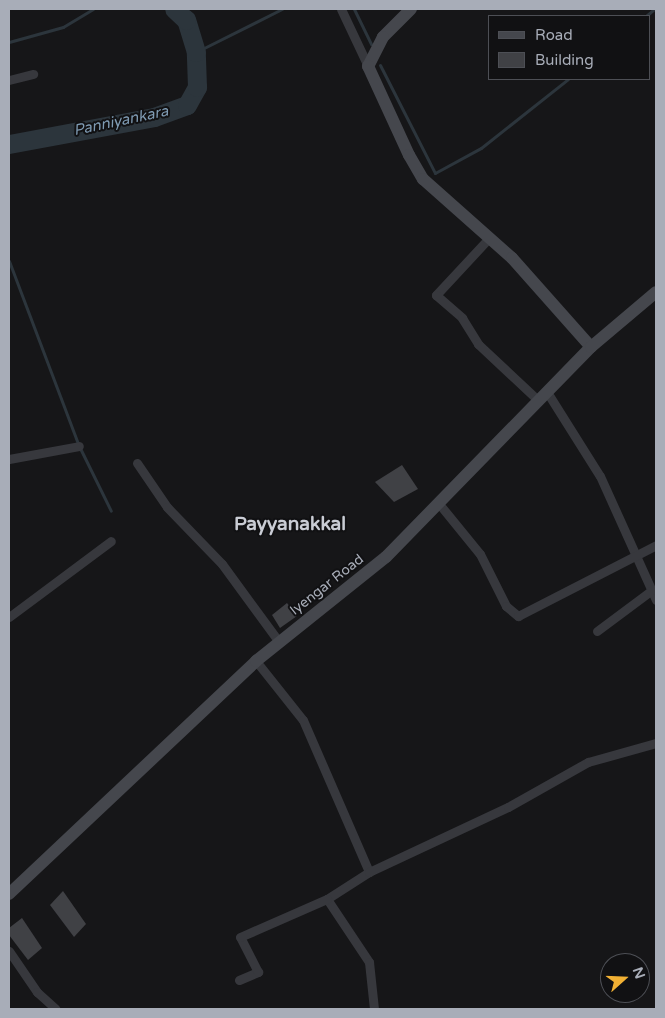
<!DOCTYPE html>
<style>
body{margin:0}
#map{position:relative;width:665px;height:1018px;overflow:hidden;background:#161618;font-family:"Varela Round",sans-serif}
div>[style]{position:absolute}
.stream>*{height:3px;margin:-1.5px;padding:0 1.5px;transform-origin:1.5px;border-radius:1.5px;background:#2c353c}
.river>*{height:19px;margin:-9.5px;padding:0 9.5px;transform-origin:9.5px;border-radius:9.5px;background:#2c353c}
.building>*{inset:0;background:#404145}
.street>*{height:9px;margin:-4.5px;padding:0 4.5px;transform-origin:4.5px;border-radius:4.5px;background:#37383d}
.secondary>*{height:12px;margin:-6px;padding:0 6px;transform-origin:6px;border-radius:6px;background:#45474d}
span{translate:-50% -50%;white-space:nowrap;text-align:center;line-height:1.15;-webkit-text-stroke:4px #111113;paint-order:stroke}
.street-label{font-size:14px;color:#a8adb8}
.water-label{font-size:15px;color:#7f9bb3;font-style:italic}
.district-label{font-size:19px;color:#c9ccd4;font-weight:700}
.frame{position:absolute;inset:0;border:10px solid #a8adb8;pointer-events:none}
.legend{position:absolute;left:488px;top:15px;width:162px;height:65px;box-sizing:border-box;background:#111113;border:1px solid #4d4f55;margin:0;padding:6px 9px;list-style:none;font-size:15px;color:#a8adb8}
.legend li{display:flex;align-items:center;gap:10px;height:25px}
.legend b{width:25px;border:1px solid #4d4f55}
.north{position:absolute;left:600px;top:953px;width:50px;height:50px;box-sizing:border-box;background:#111113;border:1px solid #4d4f55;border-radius:50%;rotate:70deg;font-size:14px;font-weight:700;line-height:20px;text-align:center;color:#a8adb8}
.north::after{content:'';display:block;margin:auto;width:18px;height:22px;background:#f2b134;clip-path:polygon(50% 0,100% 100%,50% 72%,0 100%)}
</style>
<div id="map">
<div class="stream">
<i style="left:354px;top:9px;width:39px;rotate:64deg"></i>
<i style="left:646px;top:16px;width:11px;rotate:-41deg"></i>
<i style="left:9px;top:42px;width:56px;rotate:-15.5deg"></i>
<i style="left:63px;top:27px;width:35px;rotate:-31deg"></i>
<i style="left:196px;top:52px;width:96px;rotate:-26.6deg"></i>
<i style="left:380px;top:65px;width:121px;rotate:63deg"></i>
<i style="left:435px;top:173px;width:52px;rotate:-28.5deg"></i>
<i style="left:481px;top:148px;width:111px;rotate:-38.4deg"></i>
<i style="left:9px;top:261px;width:198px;rotate:69.3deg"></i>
<i style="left:79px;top:446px;width:72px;rotate:63.8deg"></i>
</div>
<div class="river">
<i style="left:9px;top:144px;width:147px;rotate:-10.5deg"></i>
<i style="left:154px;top:117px;width:35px;rotate:-20deg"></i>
<i style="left:187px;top:105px;width:21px;rotate:-61deg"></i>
<i style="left:197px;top:87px;width:35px;rotate:-92deg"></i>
<i style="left:196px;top:52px;width:34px;rotate:-107deg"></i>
<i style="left:186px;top:20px;width:16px;rotate:-137deg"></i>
</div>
<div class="building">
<i style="clip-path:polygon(402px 465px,418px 489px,394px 502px,375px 482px)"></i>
<i style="clip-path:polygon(287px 603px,297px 616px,280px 628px,272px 615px)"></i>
<i style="clip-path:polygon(63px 891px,86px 924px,74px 937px,50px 905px)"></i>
<i style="clip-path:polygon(22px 918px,42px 948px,28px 960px,9px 935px,9px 928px)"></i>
</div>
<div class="street">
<i style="left:341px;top:9px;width:63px;rotate:64.7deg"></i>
<i style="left:9px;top:80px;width:25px;rotate:-14deg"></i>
<i style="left:489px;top:238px;width:78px;rotate:132.9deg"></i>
<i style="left:436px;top:295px;width:35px;rotate:41deg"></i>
<i style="left:462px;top:318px;width:31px;rotate:58deg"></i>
<i style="left:478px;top:344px;width:83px;rotate:43.1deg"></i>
<i style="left:547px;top:392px;width:99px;rotate:57.8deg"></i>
<i style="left:600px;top:476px;width:136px;rotate:65.7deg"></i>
<i style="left:9px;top:459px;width:71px;rotate:-10.5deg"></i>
<i style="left:137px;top:463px;width:53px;rotate:55.7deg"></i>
<i style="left:167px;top:507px;width:79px;rotate:46deg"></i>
<i style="left:222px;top:564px;width:97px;rotate:53.8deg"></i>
<i style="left:440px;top:505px;width:63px;rotate:50.8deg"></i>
<i style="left:480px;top:554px;width:58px;rotate:63.4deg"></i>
<i style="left:506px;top:606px;width:16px;rotate:40deg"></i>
<i style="left:518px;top:616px;width:155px;rotate:-27.2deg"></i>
<i style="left:9px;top:617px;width:127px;rotate:-36.7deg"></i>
<i style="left:597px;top:631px;width:69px;rotate:-36.7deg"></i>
<i style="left:256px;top:661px;width:75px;rotate:51.5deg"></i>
<i style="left:303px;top:720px;width:166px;rotate:66.5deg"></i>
<i style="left:369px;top:872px;width:50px;rotate:147.3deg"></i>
<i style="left:327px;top:899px;width:76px;rotate:56.3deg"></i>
<i style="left:369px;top:962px;width:47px;rotate:83.9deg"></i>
<i style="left:369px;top:872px;width:153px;rotate:-25.1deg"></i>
<i style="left:508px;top:807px;width:92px;rotate:-29.4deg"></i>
<i style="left:588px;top:762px;width:71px;rotate:-15.6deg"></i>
<i style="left:9px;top:951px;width:50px;rotate:55.7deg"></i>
<i style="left:37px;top:992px;width:25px;rotate:42deg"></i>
<i style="left:239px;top:980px;width:21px;rotate:-23deg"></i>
<i style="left:258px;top:972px;width:39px;rotate:-117deg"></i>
<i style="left:240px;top:937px;width:95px;rotate:-23.6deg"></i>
</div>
<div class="secondary">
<i style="left:411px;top:9px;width:40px;rotate:135deg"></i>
<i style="left:383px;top:37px;width:33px;rotate:117deg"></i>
<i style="left:368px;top:66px;width:98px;rotate:65.3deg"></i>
<i style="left:409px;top:155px;width:28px;rotate:60deg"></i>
<i style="left:423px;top:179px;width:119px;rotate:41.6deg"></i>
<i style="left:512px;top:258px;width:119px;rotate:48.4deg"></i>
<i style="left:9px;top:894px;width:340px;rotate:-43.3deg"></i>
<i style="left:256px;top:661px;width:166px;rotate:-38.7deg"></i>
<i style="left:386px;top:557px;width:293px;rotate:-45.7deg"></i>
<i style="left:591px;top:347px;width:85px;rotate:-40.2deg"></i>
</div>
<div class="street-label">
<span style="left:327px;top:585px;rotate:-38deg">Iyengar Road</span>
</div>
<div class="water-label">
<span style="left:121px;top:121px;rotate:-12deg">Panniyankara</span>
</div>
<div class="district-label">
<span style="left:290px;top:525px">Payyanakkal</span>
</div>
<div class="frame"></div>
<ul class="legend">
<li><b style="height:6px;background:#45474d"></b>Road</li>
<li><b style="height:14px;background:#404145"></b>Building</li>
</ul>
<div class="north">N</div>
</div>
